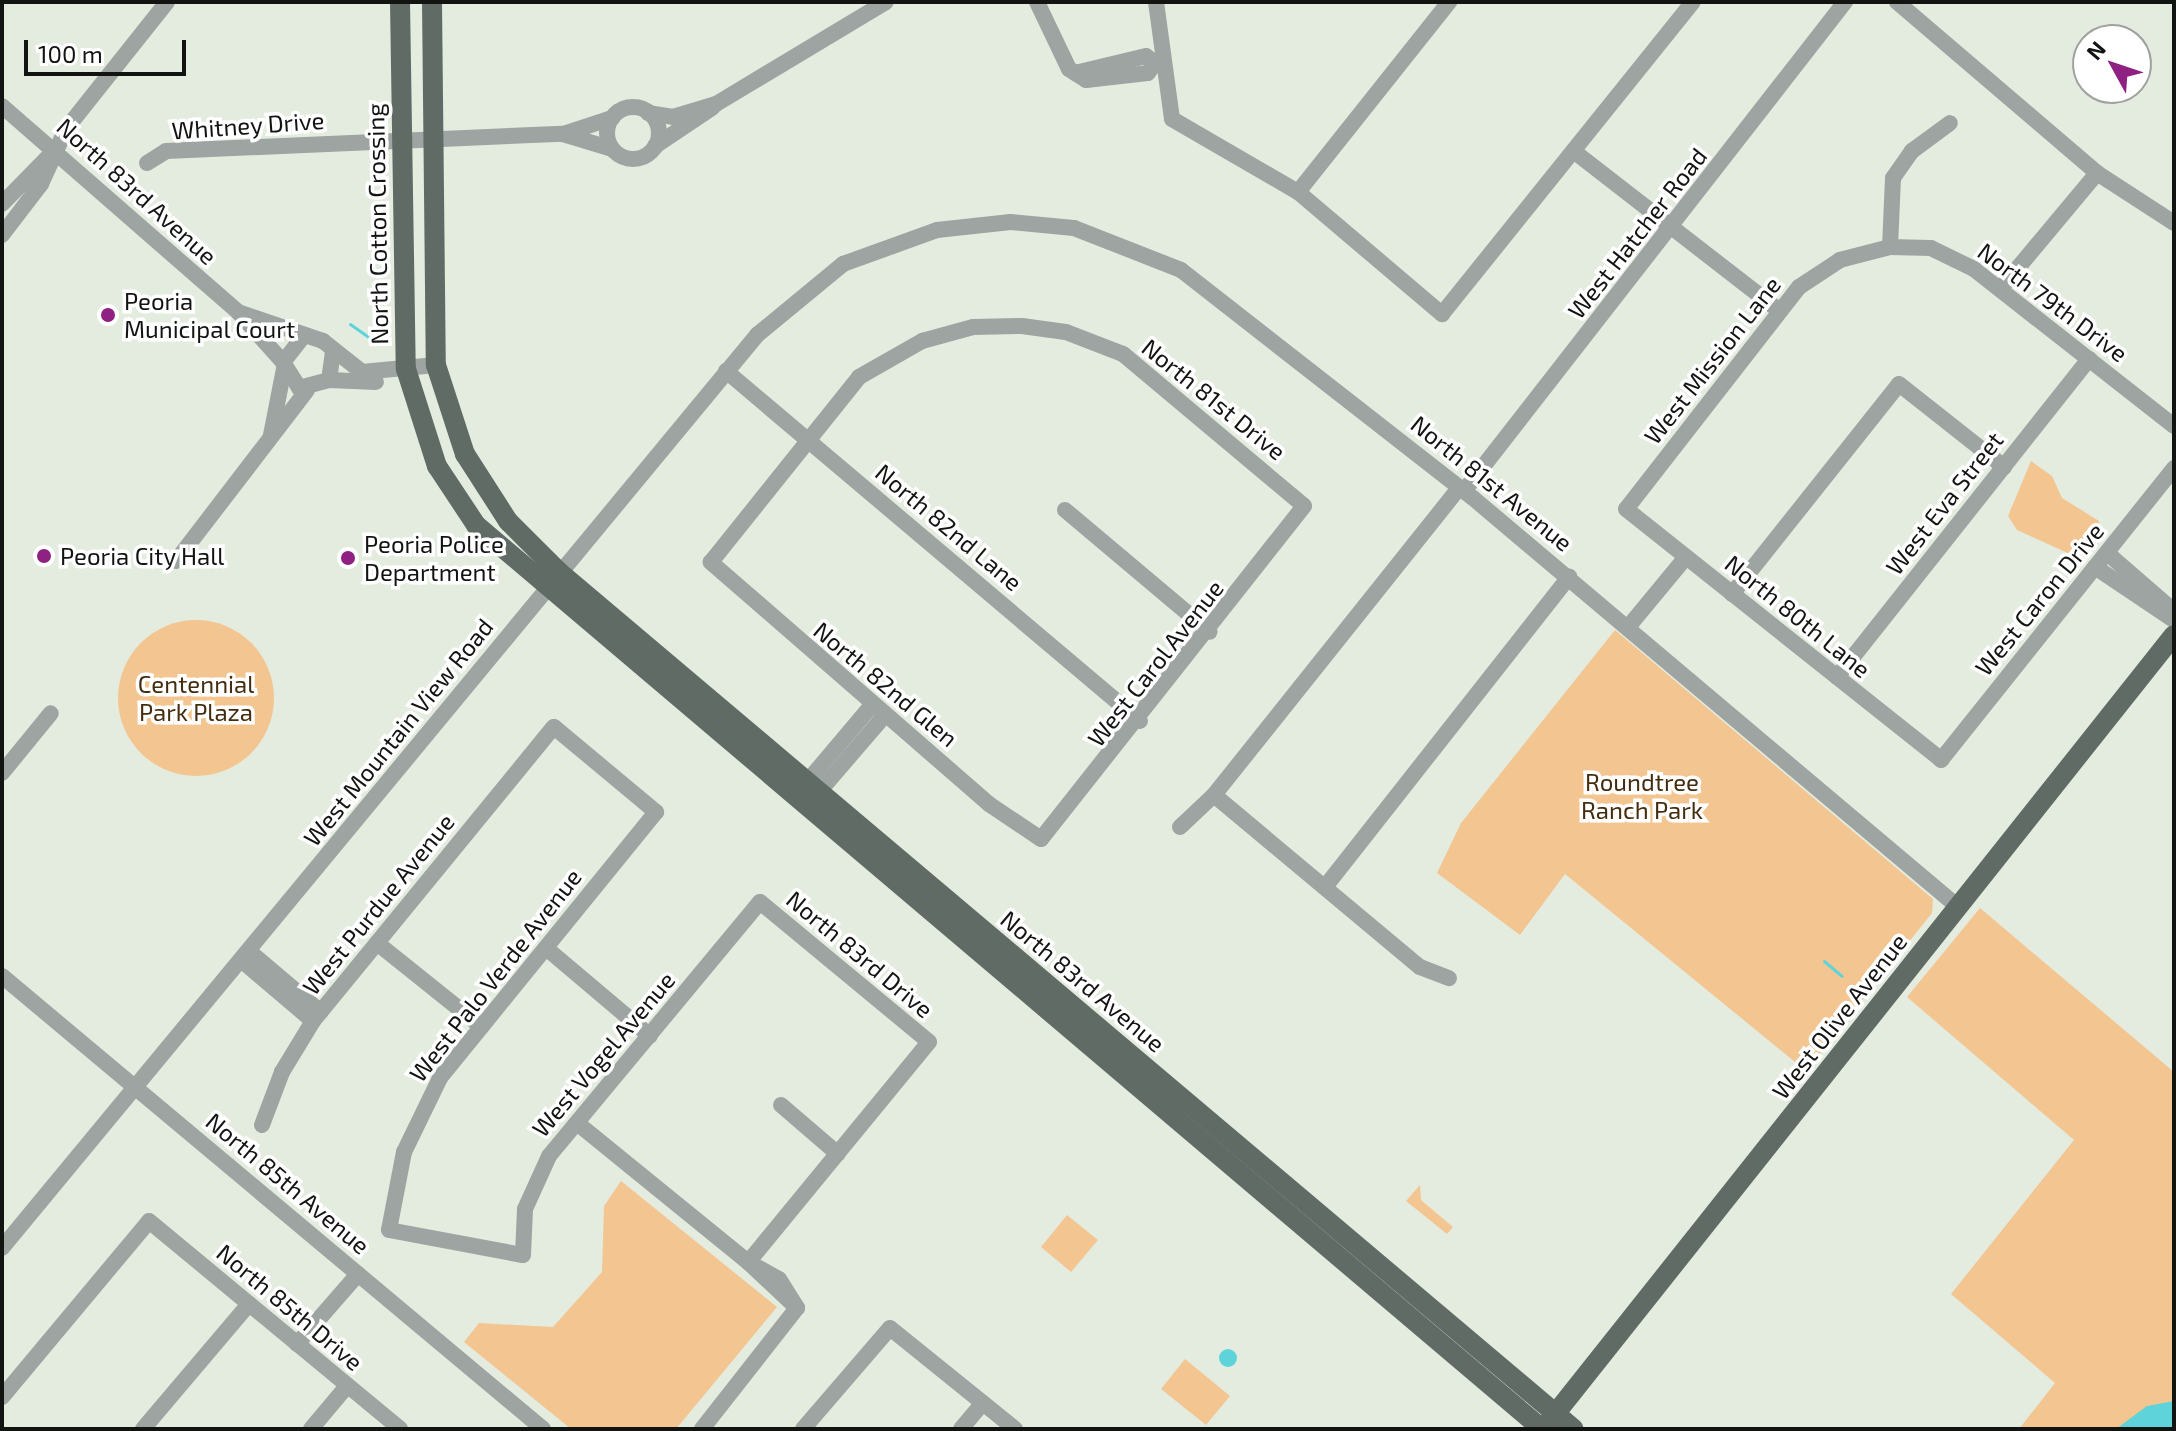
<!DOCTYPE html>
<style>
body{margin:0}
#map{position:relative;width:2176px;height:1431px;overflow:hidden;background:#e4ece0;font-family:"Exo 2",sans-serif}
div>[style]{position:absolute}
.green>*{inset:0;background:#f3c591}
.round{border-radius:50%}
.water>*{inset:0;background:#5ed4da}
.stream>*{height:3px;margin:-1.5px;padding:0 1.5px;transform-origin:1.5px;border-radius:1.5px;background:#5ed4da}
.minor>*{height:16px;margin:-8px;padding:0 8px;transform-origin:8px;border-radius:8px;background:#9ea4a1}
.minor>.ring{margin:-8px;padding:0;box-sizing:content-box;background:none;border:16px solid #9ea4a1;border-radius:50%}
.major>*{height:20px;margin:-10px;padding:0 10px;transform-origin:10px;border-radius:10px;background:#616b66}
.dots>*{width:22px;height:22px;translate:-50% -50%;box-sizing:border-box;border:4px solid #fff;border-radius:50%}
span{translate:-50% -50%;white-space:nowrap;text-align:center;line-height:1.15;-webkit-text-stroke:7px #fff;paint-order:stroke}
.street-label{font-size:24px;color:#111410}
.poi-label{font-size:24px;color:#111410}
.left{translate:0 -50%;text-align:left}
.park-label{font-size:24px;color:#442d0f}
.frame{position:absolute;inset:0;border:4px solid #111410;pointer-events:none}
.north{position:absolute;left:2072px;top:24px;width:80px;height:80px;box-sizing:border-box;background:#fff;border:2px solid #a0a19f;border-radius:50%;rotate:310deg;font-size:22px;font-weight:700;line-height:32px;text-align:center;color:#111410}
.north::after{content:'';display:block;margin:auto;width:28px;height:36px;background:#8f2183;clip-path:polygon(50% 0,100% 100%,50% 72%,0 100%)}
.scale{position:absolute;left:24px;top:40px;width:162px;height:36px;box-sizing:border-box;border:4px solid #111410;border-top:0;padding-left:10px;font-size:24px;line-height:28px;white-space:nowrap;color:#111410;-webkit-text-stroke:6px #fff;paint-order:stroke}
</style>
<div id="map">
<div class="green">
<i style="clip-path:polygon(2031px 461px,2052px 476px,2062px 498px,2099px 521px,2098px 534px,2074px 556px,2017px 530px,2008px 516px)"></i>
<i class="round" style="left:118px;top:620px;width:156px;height:156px"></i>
<i style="clip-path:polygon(1615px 630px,1933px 899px,1932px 913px,1806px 1071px,1565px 874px,1520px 935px,1437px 873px,1461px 823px)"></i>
<i style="clip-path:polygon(1980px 908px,2174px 1072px,2174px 1429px,2019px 1429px,2055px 1383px,1951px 1294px,2074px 1140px,1907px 997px)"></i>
<i style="clip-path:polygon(621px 1181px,777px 1307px,676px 1429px,571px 1429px,464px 1342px,479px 1323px,553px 1327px,602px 1272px,604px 1206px)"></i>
<i style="clip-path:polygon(1420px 1185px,1421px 1200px,1453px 1227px,1447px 1234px,1406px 1201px)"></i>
<i style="clip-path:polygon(1067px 1215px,1098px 1240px,1071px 1272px,1041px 1247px)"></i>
<i style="clip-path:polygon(1185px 1359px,1230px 1396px,1206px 1425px,1161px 1389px)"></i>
</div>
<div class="water">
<i class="round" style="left:1219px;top:1349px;width:18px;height:18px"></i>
<i style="clip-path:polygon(2174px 1401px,2174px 1429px,2116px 1429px,2147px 1406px)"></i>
</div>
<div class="stream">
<i style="left:350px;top:324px;width:33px;rotate:35deg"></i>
<i style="left:1824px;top:961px;width:23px;rotate:40deg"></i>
</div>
<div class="minor">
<i style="left:1037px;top:2px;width:74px;rotate:64.5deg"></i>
<i style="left:1069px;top:69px;width:20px;rotate:33deg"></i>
<i style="left:1086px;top:80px;width:62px;rotate:-6.4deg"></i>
<i style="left:1148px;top:73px;width:12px;rotate:-55deg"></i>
<i style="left:1155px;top:63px;width:11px;rotate:-142deg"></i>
<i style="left:1146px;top:56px;width:73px;rotate:166.5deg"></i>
<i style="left:1156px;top:2px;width:118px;rotate:82.2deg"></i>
<i style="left:1172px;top:119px;width:146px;rotate:30.1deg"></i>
<i style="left:1298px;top:192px;width:189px;rotate:40.3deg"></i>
<i style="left:1442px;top:314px;width:400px;rotate:-51.2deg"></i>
<i style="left:1897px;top:2px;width:263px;rotate:40.5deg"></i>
<i style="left:2097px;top:173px;width:92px;rotate:33deg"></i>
<i style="left:2px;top:106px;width:315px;rotate:41.1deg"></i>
<i style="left:239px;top:313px;width:66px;rotate:48.1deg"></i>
<i class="ring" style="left:607px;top:107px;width:36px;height:36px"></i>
<i style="left:648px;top:113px;width:25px;rotate:9deg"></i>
<i style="left:673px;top:117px;width:45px;rotate:-16.8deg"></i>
<i style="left:716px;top:104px;width:198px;rotate:-31deg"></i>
<i style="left:563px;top:134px;width:52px;rotate:-18.1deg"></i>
<i style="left:655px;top:146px;width:69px;rotate:-33.7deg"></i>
<i style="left:1576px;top:153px;width:258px;rotate:37.8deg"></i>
<i style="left:147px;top:163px;width:22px;rotate:-32deg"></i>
<i style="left:166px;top:151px;width:397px;rotate:-2.5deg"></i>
<i style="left:563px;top:134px;width:51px;rotate:17deg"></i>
<i style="left:1298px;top:192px;width:243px;rotate:-51.5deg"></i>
<i style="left:2px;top:204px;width:67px;rotate:-45.6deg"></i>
<i style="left:2px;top:235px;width:64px;rotate:-52.6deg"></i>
<i style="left:41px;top:184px;width:60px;rotate:-65.6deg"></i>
<i style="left:66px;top:129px;width:162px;rotate:-51.5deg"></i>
<i style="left:1890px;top:247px;width:69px;rotate:-87.5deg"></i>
<i style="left:1893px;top:178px;width:33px;rotate:-55deg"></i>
<i style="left:1912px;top:151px;width:47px;rotate:-36.4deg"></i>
<i style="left:2001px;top:288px;width:150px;rotate:-50.1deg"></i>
<i style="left:241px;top:313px;width:87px;rotate:18.9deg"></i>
<i style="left:323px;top:341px;width:50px;rotate:38.5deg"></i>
<i style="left:362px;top:372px;width:74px;rotate:-5.4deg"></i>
<i style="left:1022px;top:326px;width:44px;rotate:7.8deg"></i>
<i style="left:1066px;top:332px;width:61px;rotate:21.1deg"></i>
<i style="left:1123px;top:354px;width:236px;rotate:40deg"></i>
<i style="left:1304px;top:506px;width:424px;rotate:128.3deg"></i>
<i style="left:1041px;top:839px;width:63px;rotate:-146.1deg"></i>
<i style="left:989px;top:804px;width:369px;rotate:-139deg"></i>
<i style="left:711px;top:562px;width:237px;rotate:-51.3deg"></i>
<i style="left:859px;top:377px;width:73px;rotate:-29.7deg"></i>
<i style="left:922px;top:341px;width:53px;rotate:-15.4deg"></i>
<i style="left:973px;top:327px;width:49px;rotate:-1.2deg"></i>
<i style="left:302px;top:338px;width:31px;rotate:128deg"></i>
<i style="left:283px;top:362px;width:31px;rotate:58deg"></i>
<i style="left:299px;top:388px;width:31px;rotate:-15deg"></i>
<i style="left:329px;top:380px;width:27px;rotate:-82deg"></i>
<i style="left:726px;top:371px;width:542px;rotate:40.21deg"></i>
<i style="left:329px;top:380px;width:47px;rotate:2.4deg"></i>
<i style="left:2174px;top:426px;width:254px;rotate:-141.9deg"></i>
<i style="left:1974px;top:269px;width:48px;rotate:-154deg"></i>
<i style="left:1931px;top:248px;width:41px;rotate:-178.6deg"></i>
<i style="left:1890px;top:247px;width:52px;rotate:165.4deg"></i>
<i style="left:1840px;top:260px;width:49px;rotate:146.6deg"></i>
<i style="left:1799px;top:287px;width:281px;rotate:127.9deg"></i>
<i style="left:1626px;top:509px;width:403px;rotate:38.5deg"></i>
<i style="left:1941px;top:760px;width:374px;rotate:-51.4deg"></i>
<i style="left:271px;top:435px;width:67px;rotate:-78.9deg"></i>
<i style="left:1464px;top:491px;width:620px;rotate:-52.08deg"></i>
<i style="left:1065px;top:510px;width:189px;rotate:40.1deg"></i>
<i style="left:2107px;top:553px;width:89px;rotate:40.9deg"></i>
<i style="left:176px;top:561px;width:215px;rotate:-52.5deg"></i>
<i style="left:2095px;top:567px;width:95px;rotate:33.9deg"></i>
<i style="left:1732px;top:594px;width:268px;rotate:-51.5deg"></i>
<i style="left:1899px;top:384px;width:134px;rotate:38.3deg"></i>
<i style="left:1629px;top:626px;width:89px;rotate:-50.4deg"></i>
<i style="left:1837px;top:677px;width:406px;rotate:-51.6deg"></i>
<i style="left:2px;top:773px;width:77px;rotate:-50.8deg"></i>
<i style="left:801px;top:789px;width:110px;rotate:-49.8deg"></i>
<i style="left:1214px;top:795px;width:268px;rotate:39.9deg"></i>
<i style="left:1420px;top:967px;width:31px;rotate:21deg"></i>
<i style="left:812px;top:800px;width:112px;rotate:-49.3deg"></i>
<i style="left:1180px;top:827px;width:47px;rotate:-43.3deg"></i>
<i style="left:1214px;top:795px;width:393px;rotate:-51.4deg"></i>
<i style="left:1325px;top:887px;width:395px;rotate:-51.8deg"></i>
<i style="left:377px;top:943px;width:134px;rotate:38.7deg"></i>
<i style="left:546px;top:948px;width:136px;rotate:40.2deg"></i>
<i style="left:249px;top:951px;width:94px;rotate:40.3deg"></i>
<i style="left:241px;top:960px;width:94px;rotate:40.3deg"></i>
<i style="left:2px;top:976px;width:706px;rotate:39.94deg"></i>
<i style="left:781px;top:1105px;width:75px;rotate:40.7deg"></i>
<i style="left:577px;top:1123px;width:220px;rotate:39.1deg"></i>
<i style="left:748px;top:1262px;width:35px;rotate:29deg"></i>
<i style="left:779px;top:1279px;width:34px;rotate:58deg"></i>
<i style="left:262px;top:1125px;width:57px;rotate:-69.3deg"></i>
<i style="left:282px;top:1072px;width:60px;rotate:-58.7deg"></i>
<i style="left:313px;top:1021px;width:380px;rotate:-50.7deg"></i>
<i style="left:554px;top:727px;width:133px;rotate:39.8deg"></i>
<i style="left:656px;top:812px;width:343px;rotate:129.1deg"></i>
<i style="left:440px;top:1078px;width:82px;rotate:115.9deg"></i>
<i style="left:404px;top:1152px;width:79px;rotate:100.9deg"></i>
<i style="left:389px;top:1230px;width:136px;rotate:10.6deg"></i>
<i style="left:523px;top:1255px;width:46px;rotate:-87.5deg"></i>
<i style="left:525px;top:1209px;width:58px;rotate:-65.6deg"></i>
<i style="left:549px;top:1156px;width:330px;rotate:-50.3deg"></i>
<i style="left:760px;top:902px;width:219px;rotate:39.6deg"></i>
<i style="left:929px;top:1042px;width:285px;rotate:129.4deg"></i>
<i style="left:2px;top:1248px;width:1185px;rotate:-50.41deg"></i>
<i style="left:757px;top:335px;width:112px;rotate:-39.5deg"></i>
<i style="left:843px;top:264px;width:100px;rotate:-19.9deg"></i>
<i style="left:937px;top:230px;width:74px;rotate:-6.2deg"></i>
<i style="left:1011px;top:222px;width:63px;rotate:5.4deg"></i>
<i style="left:1074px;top:228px;width:115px;rotate:21.4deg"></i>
<i style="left:1181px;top:270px;width:370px;rotate:38deg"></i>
<i style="left:1473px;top:498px;width:634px;rotate:40.14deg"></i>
<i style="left:748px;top:1262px;width:67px;rotate:43.2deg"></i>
<i style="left:297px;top:1344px;width:93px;rotate:-48.9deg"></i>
<i style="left:2px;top:1397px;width:229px;rotate:-50.1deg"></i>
<i style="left:149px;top:1221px;width:326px;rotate:39.6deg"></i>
<i style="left:143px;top:1429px;width:164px;rotate:-49.7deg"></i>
<i style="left:311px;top:1429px;width:56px;rotate:-50.1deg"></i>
<i style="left:702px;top:1429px;width:154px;rotate:-51.9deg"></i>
<i style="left:803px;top:1429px;width:133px;rotate:-49.3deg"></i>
<i style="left:890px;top:1328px;width:161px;rotate:38.9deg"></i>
<i style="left:961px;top:1429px;width:34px;rotate:-50deg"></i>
</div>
<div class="major">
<i style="left:400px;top:2px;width:367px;rotate:89.1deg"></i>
<i style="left:406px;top:369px;width:102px;rotate:72.3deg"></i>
<i style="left:437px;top:466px;width:71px;rotate:56.5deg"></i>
<i style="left:476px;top:525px;width:1398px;rotate:40.3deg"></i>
<i style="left:432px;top:2px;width:363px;rotate:89.4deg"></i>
<i style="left:436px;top:365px;width:94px;rotate:72deg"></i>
<i style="left:465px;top:454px;width:80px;rotate:57.3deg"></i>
<i style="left:508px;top:521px;width:72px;rotate:45deg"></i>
<i style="left:559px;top:572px;width:1328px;rotate:40.18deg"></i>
<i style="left:1548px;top:1423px;width:1006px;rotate:-51.54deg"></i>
</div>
<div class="dots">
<i style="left:108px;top:315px;background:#8f2183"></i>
<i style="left:44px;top:556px;background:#8f2183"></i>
<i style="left:348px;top:558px;background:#8f2183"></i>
</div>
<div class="street-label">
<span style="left:248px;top:125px;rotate:-4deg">Whitney Drive</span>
<span style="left:137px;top:191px;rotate:42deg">North 83rd Avenue</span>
<span style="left:377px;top:224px;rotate:-91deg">North Cotton Crossing</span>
<span style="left:1637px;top:233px;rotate:-52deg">West Hatcher Road</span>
<span style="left:2053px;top:302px;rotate:37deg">North 79th Drive</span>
<span style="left:1712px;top:360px;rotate:-52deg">West Mission Lane</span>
<span style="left:1214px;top:399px;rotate:39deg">North 81st Drive</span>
<span style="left:1492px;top:483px;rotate:39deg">North 81st Avenue</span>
<span style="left:1944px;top:503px;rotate:-52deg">West Eva Street</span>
<span style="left:949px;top:527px;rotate:40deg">North 82nd Lane</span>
<span style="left:2039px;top:599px;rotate:-51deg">West Caron Drive</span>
<span style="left:1798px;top:616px;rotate:39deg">North 80th Lane</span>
<span style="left:1155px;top:663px;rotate:-52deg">West Carol Avenue</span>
<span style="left:886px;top:684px;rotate:40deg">North 82nd Glen</span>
<span style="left:398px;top:732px;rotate:-51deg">West Mountain View Road</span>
<span style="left:378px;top:904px;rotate:-51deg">West Purdue Avenue</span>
<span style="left:860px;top:954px;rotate:40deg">North 83rd Drive</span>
<span style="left:495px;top:975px;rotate:-52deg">West Palo Verde Avenue</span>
<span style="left:1083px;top:981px;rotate:40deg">North 83rd Avenue</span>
<span style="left:1839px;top:1016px;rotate:-52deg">West Olive Avenue</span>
<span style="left:603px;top:1054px;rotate:-50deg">West Vogel Avenue</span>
<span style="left:288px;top:1183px;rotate:40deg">North 85th Avenue</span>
<span style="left:290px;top:1307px;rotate:40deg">North 85th Drive</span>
</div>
<div class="poi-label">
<span class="left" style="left:124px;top:315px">Peoria<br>Municipal Court</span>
<span class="left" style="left:364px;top:558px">Peoria Police<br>Department</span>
<span class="left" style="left:60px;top:556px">Peoria City Hall</span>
</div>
<div class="park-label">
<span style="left:196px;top:698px">Centennial<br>Park Plaza</span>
<span style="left:1642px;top:796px">Roundtree<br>Ranch Park</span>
</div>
<div class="frame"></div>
<div class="north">N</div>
<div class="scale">100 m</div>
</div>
